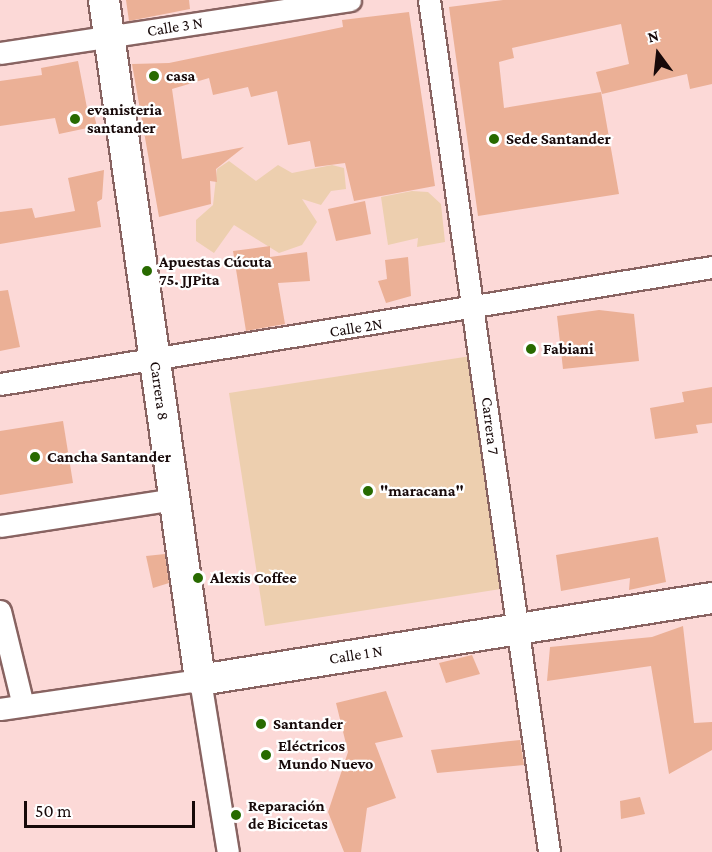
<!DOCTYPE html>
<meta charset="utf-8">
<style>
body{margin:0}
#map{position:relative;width:712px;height:852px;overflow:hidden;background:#fcd9d7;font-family:"Crimson Pro",serif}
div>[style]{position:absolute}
.green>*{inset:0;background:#edcfaf}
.building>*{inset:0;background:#ebb096}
.roads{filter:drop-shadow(2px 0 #886361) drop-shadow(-2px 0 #886361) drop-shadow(0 2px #886361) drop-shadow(0 -2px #886361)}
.street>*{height:21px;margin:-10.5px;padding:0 10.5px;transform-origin:10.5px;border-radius:10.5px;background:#fff}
.secondary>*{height:30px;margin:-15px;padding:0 15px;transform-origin:15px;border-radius:15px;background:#fff}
.dots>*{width:16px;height:16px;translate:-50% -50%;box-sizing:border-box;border:3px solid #fff;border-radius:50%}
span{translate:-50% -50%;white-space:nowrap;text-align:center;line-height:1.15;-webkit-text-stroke:4.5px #fff;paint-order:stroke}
.street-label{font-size:16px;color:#170909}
.poi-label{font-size:16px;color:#170909;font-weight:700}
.left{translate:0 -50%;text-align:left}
.north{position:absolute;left:628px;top:24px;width:60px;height:60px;-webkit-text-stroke:4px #fff;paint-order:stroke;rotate:345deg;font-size:16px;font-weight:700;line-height:24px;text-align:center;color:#170909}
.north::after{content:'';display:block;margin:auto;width:21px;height:27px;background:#170909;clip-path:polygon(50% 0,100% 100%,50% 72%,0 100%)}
.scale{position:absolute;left:24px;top:801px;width:171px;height:27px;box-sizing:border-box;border:3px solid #170909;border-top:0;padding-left:8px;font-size:18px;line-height:21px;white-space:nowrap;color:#170909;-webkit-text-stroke:4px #fff;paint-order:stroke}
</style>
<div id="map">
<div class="green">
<i style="clip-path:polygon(229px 161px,256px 181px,278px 165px,292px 173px,332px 165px,344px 168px,346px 189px,331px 191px,321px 205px,302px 199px,317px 222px,302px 245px,279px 253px,234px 225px,214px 253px,196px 241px,196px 220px,213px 205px,217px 169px)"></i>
<i style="clip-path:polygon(412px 191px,428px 192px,441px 204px,445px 242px,417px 247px,418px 238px,388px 245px,381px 197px)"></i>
<i style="clip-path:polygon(471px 356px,507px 588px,265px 626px,229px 393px)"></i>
</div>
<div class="building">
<i style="clip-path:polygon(126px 0,189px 0,190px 9px,129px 21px)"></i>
<i style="clip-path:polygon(503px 0,712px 0,712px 84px,690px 89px,687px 74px,602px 94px,596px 72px,629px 64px,621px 24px,512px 48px,514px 58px,499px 62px,504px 108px,601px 92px,619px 194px,478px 216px,449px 7px)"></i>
<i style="clip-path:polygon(409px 12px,435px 186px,354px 201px,345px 163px,315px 167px,310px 141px,288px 145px,277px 91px,251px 97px,248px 87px,213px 95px,209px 78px,172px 89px,182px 159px,244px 147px,216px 169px,217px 182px,210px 181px,211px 204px,159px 217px,132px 64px,169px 63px,343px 27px,342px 20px)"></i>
<i style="clip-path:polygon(78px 61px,87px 108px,92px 108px,97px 126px,59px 134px,55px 118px,0 126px,0 81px,42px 75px,41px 68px)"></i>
<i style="clip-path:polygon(104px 170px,102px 199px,97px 202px,101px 227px,0 244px,0 212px,32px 208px,35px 218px,75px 211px,68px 178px)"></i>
<i style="clip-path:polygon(365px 201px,371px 234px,336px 241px,328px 209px)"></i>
<i style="clip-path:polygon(270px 246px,270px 257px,307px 252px,310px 281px,278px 283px,285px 324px,246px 331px,233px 251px)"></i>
<i style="clip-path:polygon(408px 257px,411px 296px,386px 303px,378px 281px,387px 279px,385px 260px)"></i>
<i style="clip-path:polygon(8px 290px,20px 347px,0 351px,0 291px)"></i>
<i style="clip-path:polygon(599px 310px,634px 314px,639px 361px,563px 369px,557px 316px)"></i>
<i style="clip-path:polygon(712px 387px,712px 423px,696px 425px,698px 433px,655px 439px,650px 408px,684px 402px,682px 392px)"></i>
<i style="clip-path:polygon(63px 421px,73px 483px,0 495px,0 431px)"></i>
<i style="clip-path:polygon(658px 537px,666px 582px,629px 590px,630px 578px,561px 591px,556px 555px)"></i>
<i style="clip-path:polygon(165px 554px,169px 583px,153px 588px,146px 556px)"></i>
<i style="clip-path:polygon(683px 626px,694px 723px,712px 722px,712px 750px,669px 774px,651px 666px,547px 681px,550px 647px,652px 637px)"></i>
<i style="clip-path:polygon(472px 655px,480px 674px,446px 683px,439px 663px)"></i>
<i style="clip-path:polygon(386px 691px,403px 737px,375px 743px,396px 798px,367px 808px,361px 852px,344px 852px,328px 812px,348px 752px,336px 703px)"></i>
<i style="clip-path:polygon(520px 740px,524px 765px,437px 773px,431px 750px)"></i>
<i style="clip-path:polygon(640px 797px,645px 814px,621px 819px,620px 801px)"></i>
</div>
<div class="roads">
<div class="street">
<i style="left:429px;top:0;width:860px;rotate:81.98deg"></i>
<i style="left:0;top:53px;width:354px;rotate:-8.6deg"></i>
<i style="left:0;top:384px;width:722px;rotate:-9.33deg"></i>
<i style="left:0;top:526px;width:177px;rotate:-8.8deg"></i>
<i style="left:0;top:611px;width:97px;rotate:76.3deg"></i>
<i style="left:0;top:709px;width:202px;rotate:-8.3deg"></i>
<i style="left:200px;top:680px;width:174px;rotate:80.8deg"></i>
</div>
<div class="secondary">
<i style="left:104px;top:0;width:687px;rotate:81.96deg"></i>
<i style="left:200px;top:680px;width:519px;rotate:-9.1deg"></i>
</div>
</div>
<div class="dots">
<i style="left:154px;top:76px;background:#286a00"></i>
<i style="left:75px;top:119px;background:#286a00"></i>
<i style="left:494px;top:139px;background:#286a00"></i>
<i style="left:147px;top:271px;background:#286a00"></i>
<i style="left:531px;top:349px;background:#286a00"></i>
<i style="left:35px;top:457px;background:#286a00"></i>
<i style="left:368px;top:491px;background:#286a00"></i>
<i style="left:198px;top:578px;background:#286a00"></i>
<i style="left:261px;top:724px;background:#286a00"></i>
<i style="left:266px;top:755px;background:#286a00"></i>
<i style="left:236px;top:815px;background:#286a00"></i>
</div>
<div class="street-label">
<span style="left:175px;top:27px;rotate:-9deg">Calle 3 N</span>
<span style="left:356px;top:328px;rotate:-9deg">Calle 2N</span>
<span style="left:159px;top:391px;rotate:82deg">Carrera 8</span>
<span style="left:490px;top:426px;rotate:83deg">Carrera 7</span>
<span style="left:356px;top:655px;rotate:-9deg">Calle 1 N</span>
</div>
<div class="poi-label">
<span class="left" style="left:166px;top:76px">casa</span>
<span class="left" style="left:87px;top:119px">evanisteria<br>santander</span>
<span class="left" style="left:506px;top:139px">Sede Santander</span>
<span class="left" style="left:159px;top:271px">Apuestas Cúcuta<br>75. JJPita</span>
<span class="left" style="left:543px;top:349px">Fabiani</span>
<span class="left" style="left:47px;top:457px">Cancha Santander</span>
<span class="left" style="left:380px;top:491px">"maracana"</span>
<span class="left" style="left:210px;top:578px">Alexis Coffee</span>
<span class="left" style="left:273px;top:724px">Santander</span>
<span class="left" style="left:278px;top:755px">Eléctricos<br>Mundo Nuevo</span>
<span class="left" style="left:248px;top:815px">Reparación<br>de Bicicetas</span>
</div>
<div class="north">N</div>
<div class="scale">50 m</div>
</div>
